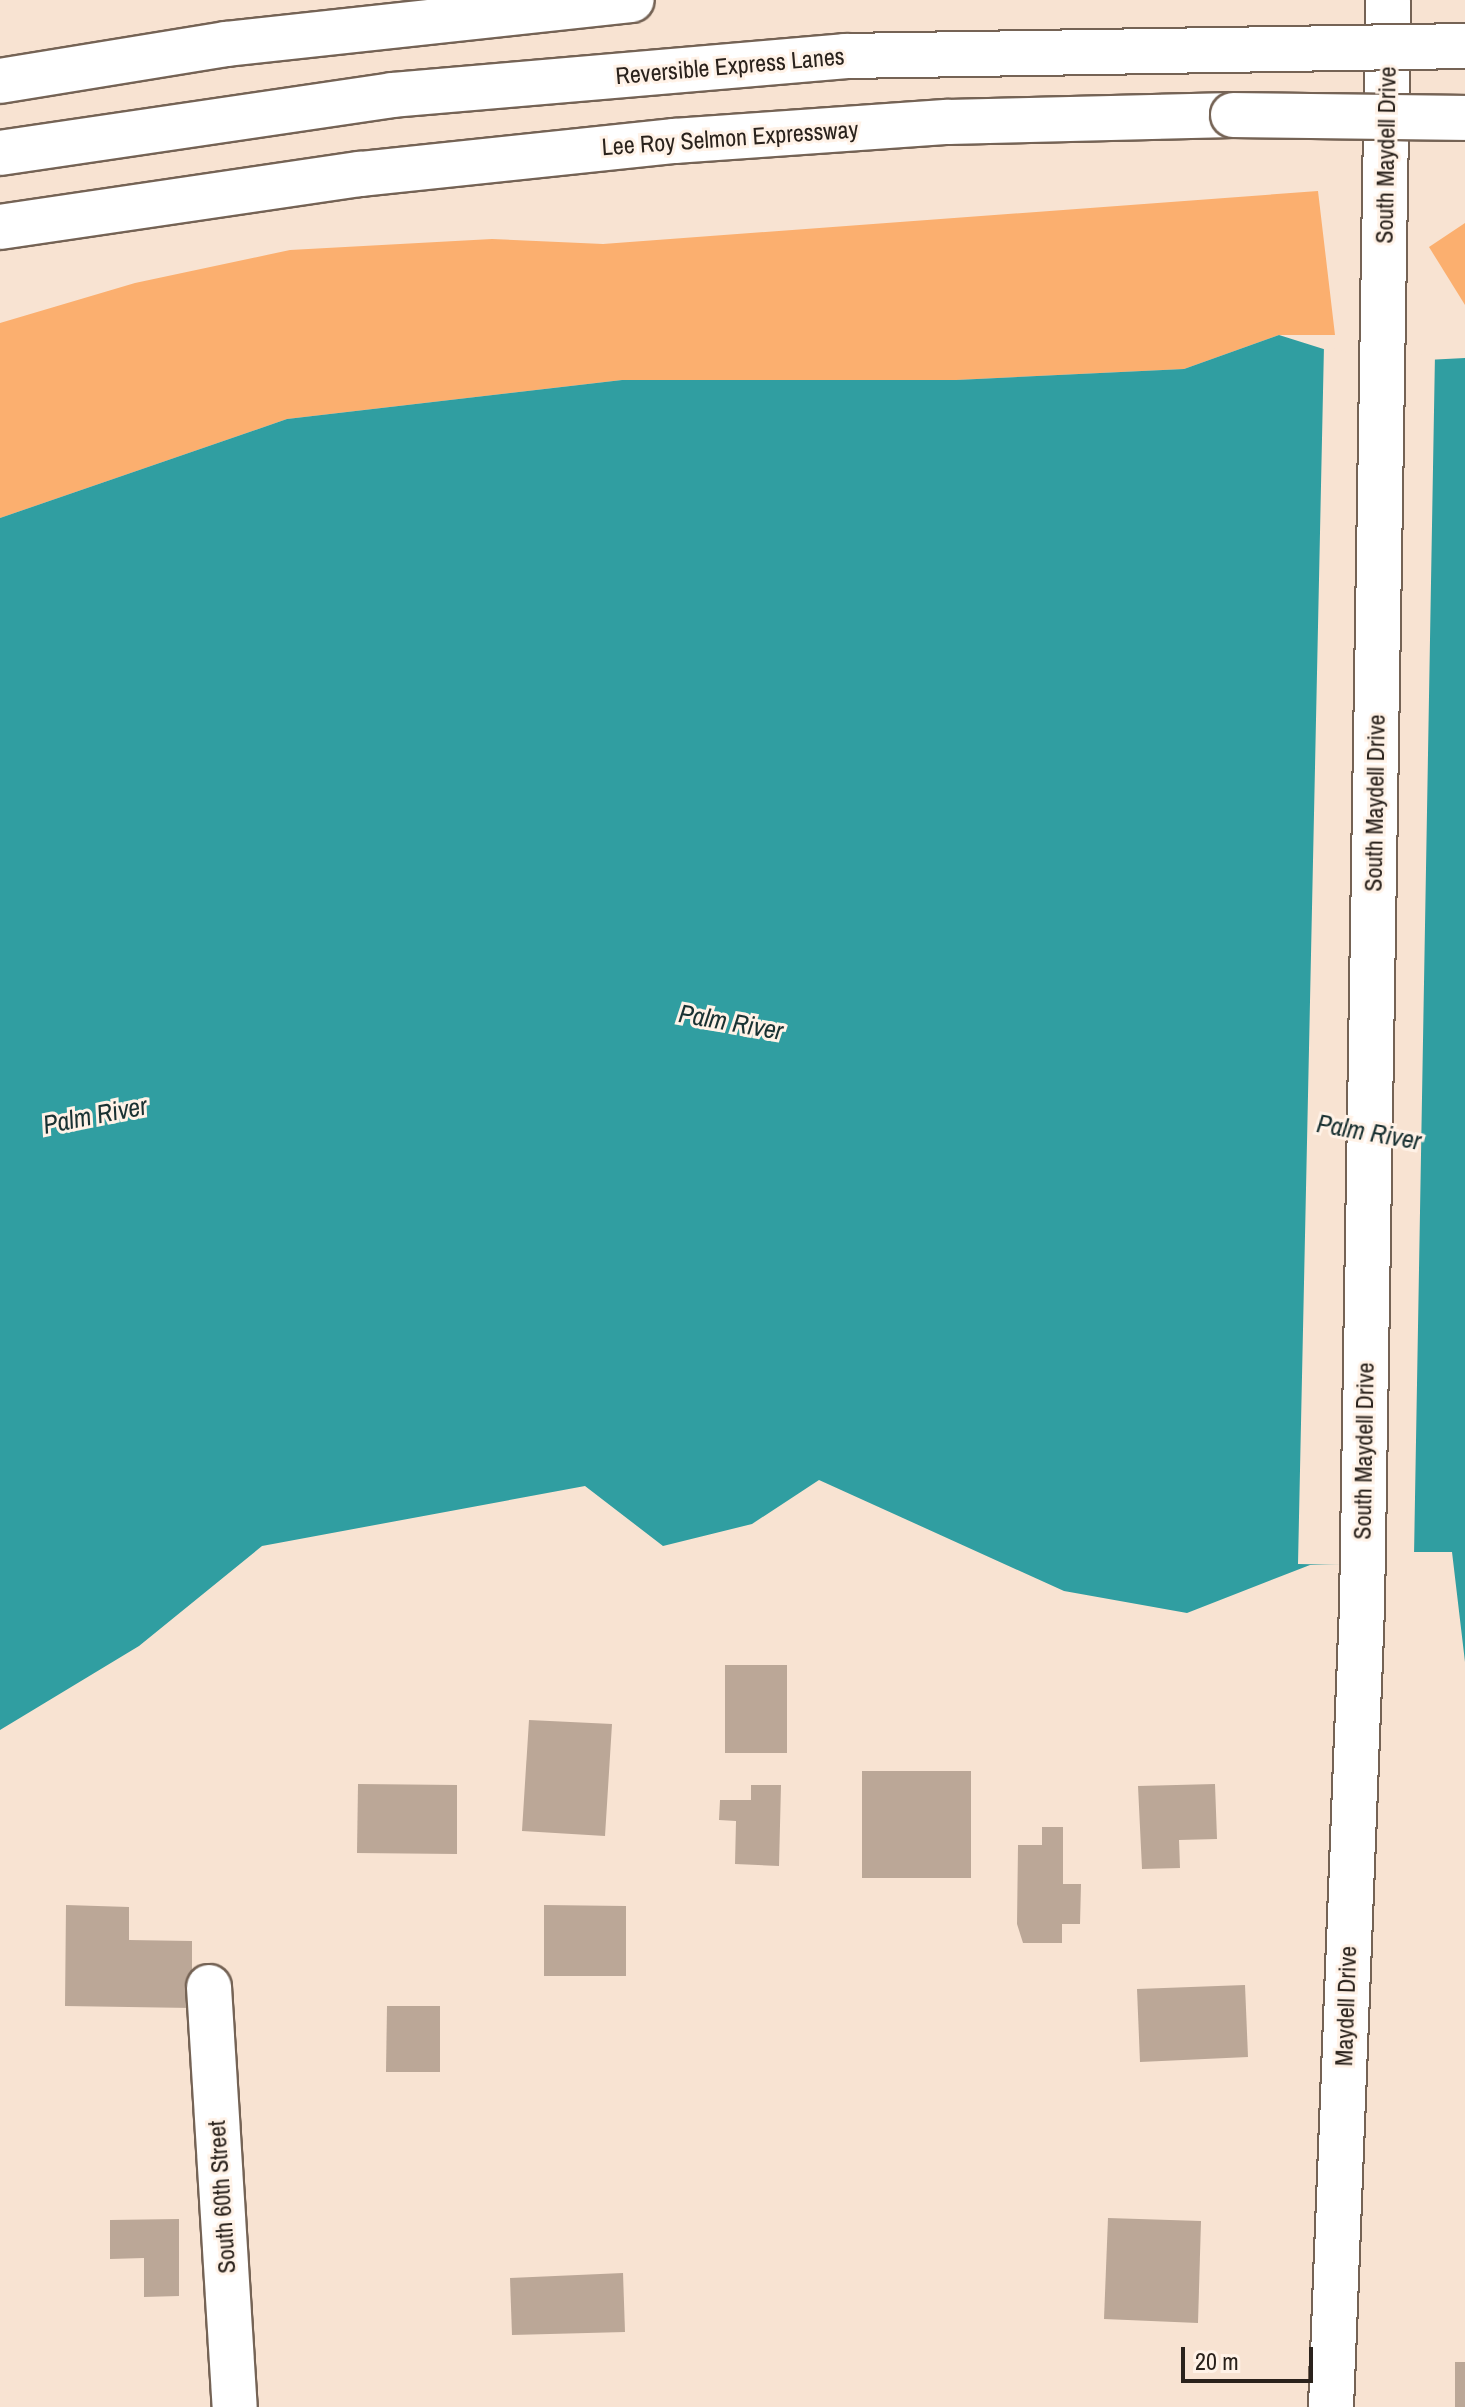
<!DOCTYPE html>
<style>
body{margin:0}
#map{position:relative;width:1465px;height:2407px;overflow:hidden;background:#f8e3d2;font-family:"Archivo Narrow",sans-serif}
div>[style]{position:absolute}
.green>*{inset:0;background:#fbaf6f}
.water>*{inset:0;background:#309ea1}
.pier>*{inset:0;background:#f8e3d2}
.building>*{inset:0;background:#bba797}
.roads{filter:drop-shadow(2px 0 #756355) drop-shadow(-2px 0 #756355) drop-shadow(0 2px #756355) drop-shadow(0 -2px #756355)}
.minor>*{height:44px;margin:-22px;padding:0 22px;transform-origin:22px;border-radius:22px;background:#fff}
.highway>*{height:44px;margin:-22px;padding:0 22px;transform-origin:22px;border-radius:22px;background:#fff}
.bridges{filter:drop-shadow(2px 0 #756355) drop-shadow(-2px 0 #756355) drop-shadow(0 2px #756355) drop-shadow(0 -2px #756355)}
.highway-bridge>*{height:44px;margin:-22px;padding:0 22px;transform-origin:22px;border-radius:22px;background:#fff}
span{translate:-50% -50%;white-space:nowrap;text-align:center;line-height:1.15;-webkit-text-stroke:6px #fff2e7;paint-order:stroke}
.street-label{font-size:24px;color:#2a221c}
.water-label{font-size:26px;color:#193132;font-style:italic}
.scale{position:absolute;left:1181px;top:2347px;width:132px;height:36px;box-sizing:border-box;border:4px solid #2a221c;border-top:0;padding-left:10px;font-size:24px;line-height:28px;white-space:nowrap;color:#2a221c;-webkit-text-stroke:6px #fff2e7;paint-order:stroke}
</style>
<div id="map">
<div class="green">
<i style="clip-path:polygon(1318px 191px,1335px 335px,1279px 335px,1184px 369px,956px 380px,622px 380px,287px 419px,0 518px,0 323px,135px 283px,290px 250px,492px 239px,603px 244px)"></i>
<i style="clip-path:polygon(1465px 223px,1465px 305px,1429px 247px)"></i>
</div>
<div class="water">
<i style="clip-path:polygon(1279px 335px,1368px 363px,1465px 358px,1465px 1662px,1452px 1552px,1347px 1552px,1346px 1564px,1310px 1565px,1187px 1613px,1064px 1591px,819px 1480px,752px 1524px,663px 1546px,585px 1486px,262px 1546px,139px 1646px,0 1730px,0 518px,287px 419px,622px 380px,956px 380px,1184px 369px)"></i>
</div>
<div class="pier">
<i style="clip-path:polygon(1324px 345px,1364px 358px,1435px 354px,1414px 1556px,1350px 1556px,1350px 1565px,1298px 1564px)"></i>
</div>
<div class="building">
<i style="clip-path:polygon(725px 1665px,787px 1665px,787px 1753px,725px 1753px)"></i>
<i style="clip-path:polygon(529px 1720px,612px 1724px,605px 1836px,522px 1831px)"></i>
<i style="clip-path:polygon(862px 1771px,971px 1771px,971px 1878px,862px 1878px)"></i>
<i style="clip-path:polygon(358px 1784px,457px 1785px,457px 1854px,357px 1853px)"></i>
<i style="clip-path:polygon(1215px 1784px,1217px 1839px,1179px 1840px,1180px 1868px,1142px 1869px,1138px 1786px)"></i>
<i style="clip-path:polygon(751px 1785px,781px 1785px,779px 1866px,735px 1864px,736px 1821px,719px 1820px,720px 1800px,751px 1800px)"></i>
<i style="clip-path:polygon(1042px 1827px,1063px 1827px,1063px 1884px,1081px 1884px,1080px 1924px,1062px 1924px,1062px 1943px,1023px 1943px,1017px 1924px,1018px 1845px,1042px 1845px)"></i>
<i style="clip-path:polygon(66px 1905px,129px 1907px,129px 1940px,192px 1941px,192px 2008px,65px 2006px)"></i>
<i style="clip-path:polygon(544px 1905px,626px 1906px,626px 1976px,544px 1976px)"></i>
<i style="clip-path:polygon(1245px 1985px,1248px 2057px,1140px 2062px,1137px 1989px)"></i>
<i style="clip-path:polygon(387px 2006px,440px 2006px,440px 2072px,386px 2072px)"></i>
<i style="clip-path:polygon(1108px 2218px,1201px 2221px,1198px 2323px,1104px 2319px)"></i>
<i style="clip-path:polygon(179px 2219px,179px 2296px,144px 2297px,144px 2258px,110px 2259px,110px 2220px)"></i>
<i style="clip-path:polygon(623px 2273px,625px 2332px,512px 2335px,510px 2278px)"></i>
<i style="clip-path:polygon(1455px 2362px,1465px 2362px,1465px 2407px,1455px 2407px)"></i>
</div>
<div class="roads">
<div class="minor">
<i style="left:209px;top:1987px;width:421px;rotate:86.5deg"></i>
<i style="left:1331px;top:2407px;width:802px;rotate:-87.78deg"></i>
<i style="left:1362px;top:1606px;width:1606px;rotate:-89.07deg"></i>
</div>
<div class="highway">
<i style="left:0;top:81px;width:229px;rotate:-9.3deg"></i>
<i style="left:226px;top:44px;width:408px;rotate:-6.2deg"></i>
<i style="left:0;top:227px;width:364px;rotate:-8.4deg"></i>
<i style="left:360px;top:174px;width:316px;rotate:-6deg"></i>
<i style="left:674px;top:141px;width:275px;rotate:-4deg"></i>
<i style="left:948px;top:122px;width:285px;rotate:-1.4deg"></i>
</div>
</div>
<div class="bridges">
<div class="highway-bridge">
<i style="left:1233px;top:115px;width:232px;rotate:0.7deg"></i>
<i style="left:0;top:153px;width:396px;rotate:-8.4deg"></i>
<i style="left:392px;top:95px;width:455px;rotate:-4.9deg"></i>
<i style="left:845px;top:56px;width:620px;rotate:-0.92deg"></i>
</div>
</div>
<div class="street-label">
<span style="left:730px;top:66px;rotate:-5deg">Reversible Express Lanes</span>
<span style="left:730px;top:138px;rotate:-4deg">Lee Roy Selmon Expressway</span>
<span style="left:1386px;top:155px;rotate:-89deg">South Maydell Drive</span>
<span style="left:1375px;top:803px;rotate:-89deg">South Maydell Drive</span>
<span style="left:1364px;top:1451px;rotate:-89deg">South Maydell Drive</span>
<span style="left:1346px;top:2006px;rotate:-88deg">Maydell Drive</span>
<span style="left:222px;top:2197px;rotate:-94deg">South 60th Street</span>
</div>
<div class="water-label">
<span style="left:731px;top:1022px;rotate:10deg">Palm River</span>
<span style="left:95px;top:1115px;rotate:-11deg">Palm River</span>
<span style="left:1369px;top:1132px;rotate:10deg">Palm River</span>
</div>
<div class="scale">20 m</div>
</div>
